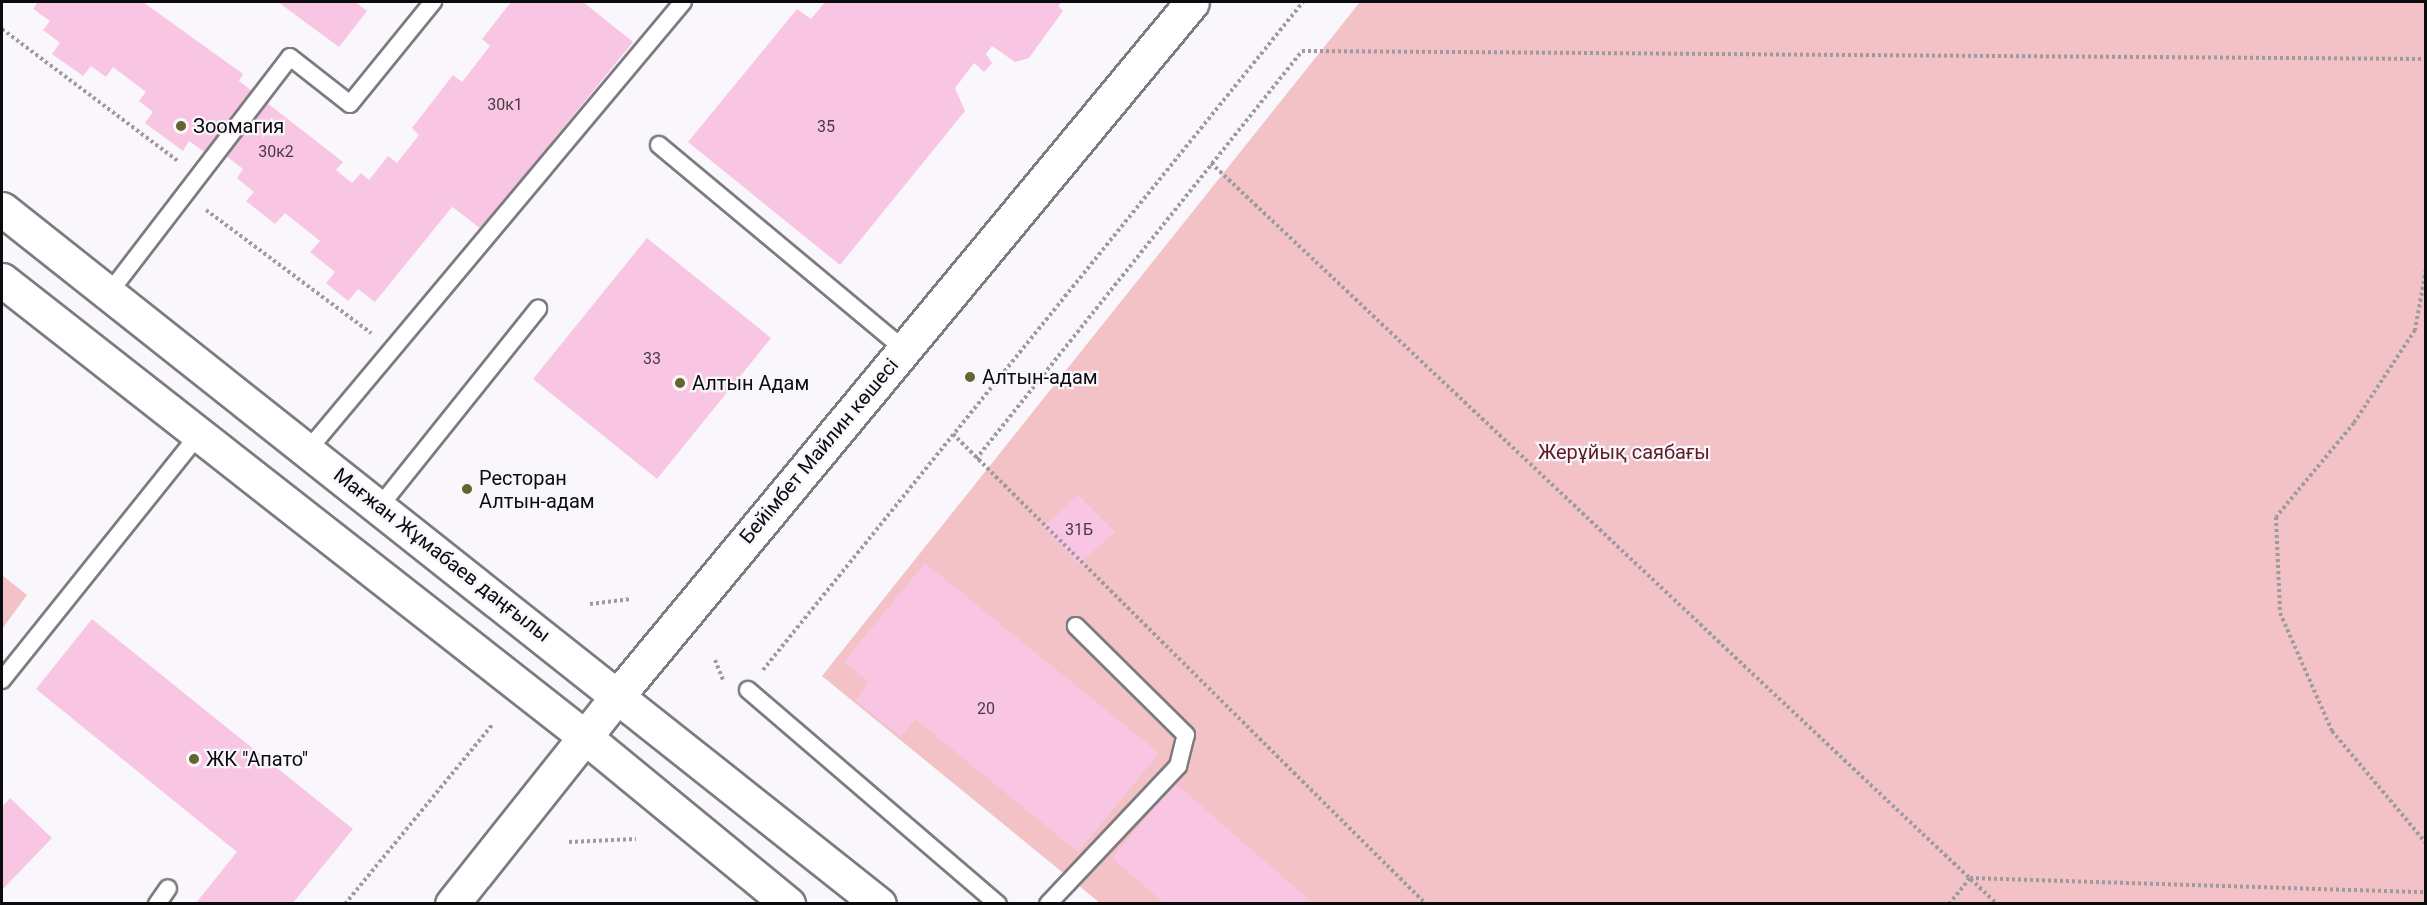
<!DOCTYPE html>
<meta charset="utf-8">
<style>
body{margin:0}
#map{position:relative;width:2427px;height:905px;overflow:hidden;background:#f9f6fc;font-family:Roboto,sans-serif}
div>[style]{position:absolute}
.green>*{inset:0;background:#f2c2c6}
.building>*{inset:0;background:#f8c6e3}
.path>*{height:4px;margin-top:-2px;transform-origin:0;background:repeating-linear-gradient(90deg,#9d9ba0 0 3px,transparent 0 6px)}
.roads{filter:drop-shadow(2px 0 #7e7b80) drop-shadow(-2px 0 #7e7b80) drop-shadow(0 2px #7e7b80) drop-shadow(0 -2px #7e7b80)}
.service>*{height:16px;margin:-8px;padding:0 8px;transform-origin:8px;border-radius:8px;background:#fff}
.tertiary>*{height:33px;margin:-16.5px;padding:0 16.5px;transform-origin:16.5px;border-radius:16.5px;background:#fff}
.secondary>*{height:33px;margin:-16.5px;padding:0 16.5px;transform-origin:16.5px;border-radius:16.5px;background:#fff}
.dots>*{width:16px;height:16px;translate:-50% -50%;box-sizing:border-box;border:3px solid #f9f6fc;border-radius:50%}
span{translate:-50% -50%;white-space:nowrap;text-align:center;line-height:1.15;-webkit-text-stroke:4.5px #f9f6fc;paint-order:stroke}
.number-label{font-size:16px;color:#473a42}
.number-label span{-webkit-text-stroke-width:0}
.poi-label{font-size:20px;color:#0c0b0d}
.left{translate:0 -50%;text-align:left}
.street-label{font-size:20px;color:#0c0b0d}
.park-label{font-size:20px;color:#5e1b27}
.frame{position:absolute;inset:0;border:3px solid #0c0b0d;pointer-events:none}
</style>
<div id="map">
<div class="green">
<i style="clip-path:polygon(1360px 2px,2425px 2px,2425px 903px,1100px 903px,822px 676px)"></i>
<i style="clip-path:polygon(2px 575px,27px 595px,2px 629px)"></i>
</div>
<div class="building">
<i style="clip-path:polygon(38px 2px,143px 2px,243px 74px,239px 81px,343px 162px,336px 170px,352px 183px,361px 173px,369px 180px,388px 156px,397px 163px,419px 135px,412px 128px,453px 75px,462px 82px,490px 46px,482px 39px,511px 2px,583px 2px,633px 42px,481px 229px,446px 202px,452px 207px,375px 302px,358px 289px,348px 301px,326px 283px,335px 272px,310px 252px,320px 241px,285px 213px,275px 224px,246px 201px,254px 192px,237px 178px,243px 169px,212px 145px,206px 153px,189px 141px,183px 151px,145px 123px,153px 112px,139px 101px,146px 92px,113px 67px,106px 77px,91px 66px,83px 76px,52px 54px,60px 43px,43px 30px,50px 21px,33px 9px)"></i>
<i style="clip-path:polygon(278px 2px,355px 2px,367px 11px,339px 47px)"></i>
<i style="clip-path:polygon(825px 2px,1062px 2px,1058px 6px,1063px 11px,1029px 58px,1015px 62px,992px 46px,986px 54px,992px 63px,984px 72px,974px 63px,955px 88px,965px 111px,840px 265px,688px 142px,797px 9px,811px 19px)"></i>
<i style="clip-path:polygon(647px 238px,771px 338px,657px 479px,533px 379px)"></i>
<i style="clip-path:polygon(1078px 495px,1115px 532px,1079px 564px,1043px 527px)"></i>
<i style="clip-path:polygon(925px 563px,1159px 753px,1078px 852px,915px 719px,901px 737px,855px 700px,869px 682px,844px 662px)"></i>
<i style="clip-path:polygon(92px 619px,353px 829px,292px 904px,195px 904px,237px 852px,36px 689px)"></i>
<i style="clip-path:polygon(1175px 783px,1314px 904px,1165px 904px,1112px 858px)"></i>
<i style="clip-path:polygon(10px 798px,52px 838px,2px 890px,2px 807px)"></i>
</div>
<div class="path">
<i style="left:2px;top:29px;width:221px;rotate:36.9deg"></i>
<i style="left:1211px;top:163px;width:1080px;rotate:43.31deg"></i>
<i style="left:206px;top:210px;width:206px;rotate:36.7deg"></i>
<i style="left:2426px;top:269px;width:62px;rotate:100.2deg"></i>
<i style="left:2415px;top:330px;width:111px;rotate:123.3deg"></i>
<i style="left:2354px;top:423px;width:122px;rotate:129.7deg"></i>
<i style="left:2276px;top:517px;width:96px;rotate:87.6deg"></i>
<i style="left:2280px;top:613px;width:129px;rotate:66.2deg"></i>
<i style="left:2332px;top:731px;width:146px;rotate:50deg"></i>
<i style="left:953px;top:434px;width:667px;rotate:44.82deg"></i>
<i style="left:976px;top:459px;width:522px;rotate:-51.37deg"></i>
<i style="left:1302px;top:51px;width:1124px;rotate:0.41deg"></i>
<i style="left:590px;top:604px;width:41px;rotate:-7deg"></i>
<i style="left:715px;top:660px;width:22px;rotate:68deg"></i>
<i style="left:763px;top:670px;width:859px;rotate:-51.05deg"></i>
<i style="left:569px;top:842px;width:67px;rotate:-2.6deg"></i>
<i style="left:345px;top:904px;width:232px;rotate:-50.6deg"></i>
<i style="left:1949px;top:904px;width:33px;rotate:-51deg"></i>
<i style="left:1970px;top:878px;width:456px;rotate:1.8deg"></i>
</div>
<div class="roads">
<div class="service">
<i style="left:659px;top:145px;width:319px;rotate:39.8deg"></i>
<i style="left:109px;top:293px;width:297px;rotate:-52.5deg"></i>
<i style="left:290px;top:57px;width:76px;rotate:38.1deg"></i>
<i style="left:350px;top:104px;width:132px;rotate:-50.9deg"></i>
<i style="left:308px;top:450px;width:584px;rotate:-50.07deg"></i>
<i style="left:380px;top:506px;width:253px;rotate:-51.3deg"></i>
<i style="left:2px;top:680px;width:314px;rotate:-51.3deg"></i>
<i style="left:748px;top:690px;width:329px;rotate:40.6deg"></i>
<i style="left:157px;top:904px;width:19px;rotate:-55deg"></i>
<i style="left:1048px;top:904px;width:190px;rotate:-46.7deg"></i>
<i style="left:1178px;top:766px;width:32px;rotate:-76deg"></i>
<i style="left:1186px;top:735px;width:155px;rotate:-135.3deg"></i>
</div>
<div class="tertiary">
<i style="left:619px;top:694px;width:898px;rotate:-50.37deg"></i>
<i style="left:452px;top:904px;width:213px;rotate:-51.5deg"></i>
</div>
<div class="secondary">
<i style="left:2px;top:209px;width:1119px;rotate:38.4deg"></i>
<i style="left:2px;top:280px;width:741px;rotate:38.09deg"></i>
<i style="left:585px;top:737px;width:263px;rotate:39.4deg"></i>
<i style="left:585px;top:737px;width:55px;rotate:-51.7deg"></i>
</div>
</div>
<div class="dots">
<i style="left:181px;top:126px;background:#666431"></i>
<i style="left:970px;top:377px;background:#666431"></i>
<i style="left:680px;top:383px;background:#666431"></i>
<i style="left:467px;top:489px;background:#666431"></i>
<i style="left:194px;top:759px;background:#666431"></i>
</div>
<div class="number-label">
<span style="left:505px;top:105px">30к1</span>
<span style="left:826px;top:127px">35</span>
<span style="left:276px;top:152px">30к2</span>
<span style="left:652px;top:359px">33</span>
<span style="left:1079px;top:530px">31Б</span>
<span style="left:986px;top:709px">20</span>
</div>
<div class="poi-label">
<span class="left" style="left:193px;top:126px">Зоомагия</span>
<span class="left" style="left:982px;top:377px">Алтын-адам</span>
<span class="left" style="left:692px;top:383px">Алтын Адам</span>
<span class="left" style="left:479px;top:490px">Ресторан<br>Алтын-адам</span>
<span class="left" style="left:206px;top:759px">ЖК "Апато"</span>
</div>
<div class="street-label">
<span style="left:819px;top:451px;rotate:-50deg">Бейімбет Майлин көшесі</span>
<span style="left:442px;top:555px;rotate:38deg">Мағжан Жұмабаев даңғылы</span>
</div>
<div class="park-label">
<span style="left:1624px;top:452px">Жерұйық саябағы</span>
</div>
<div class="frame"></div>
</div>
